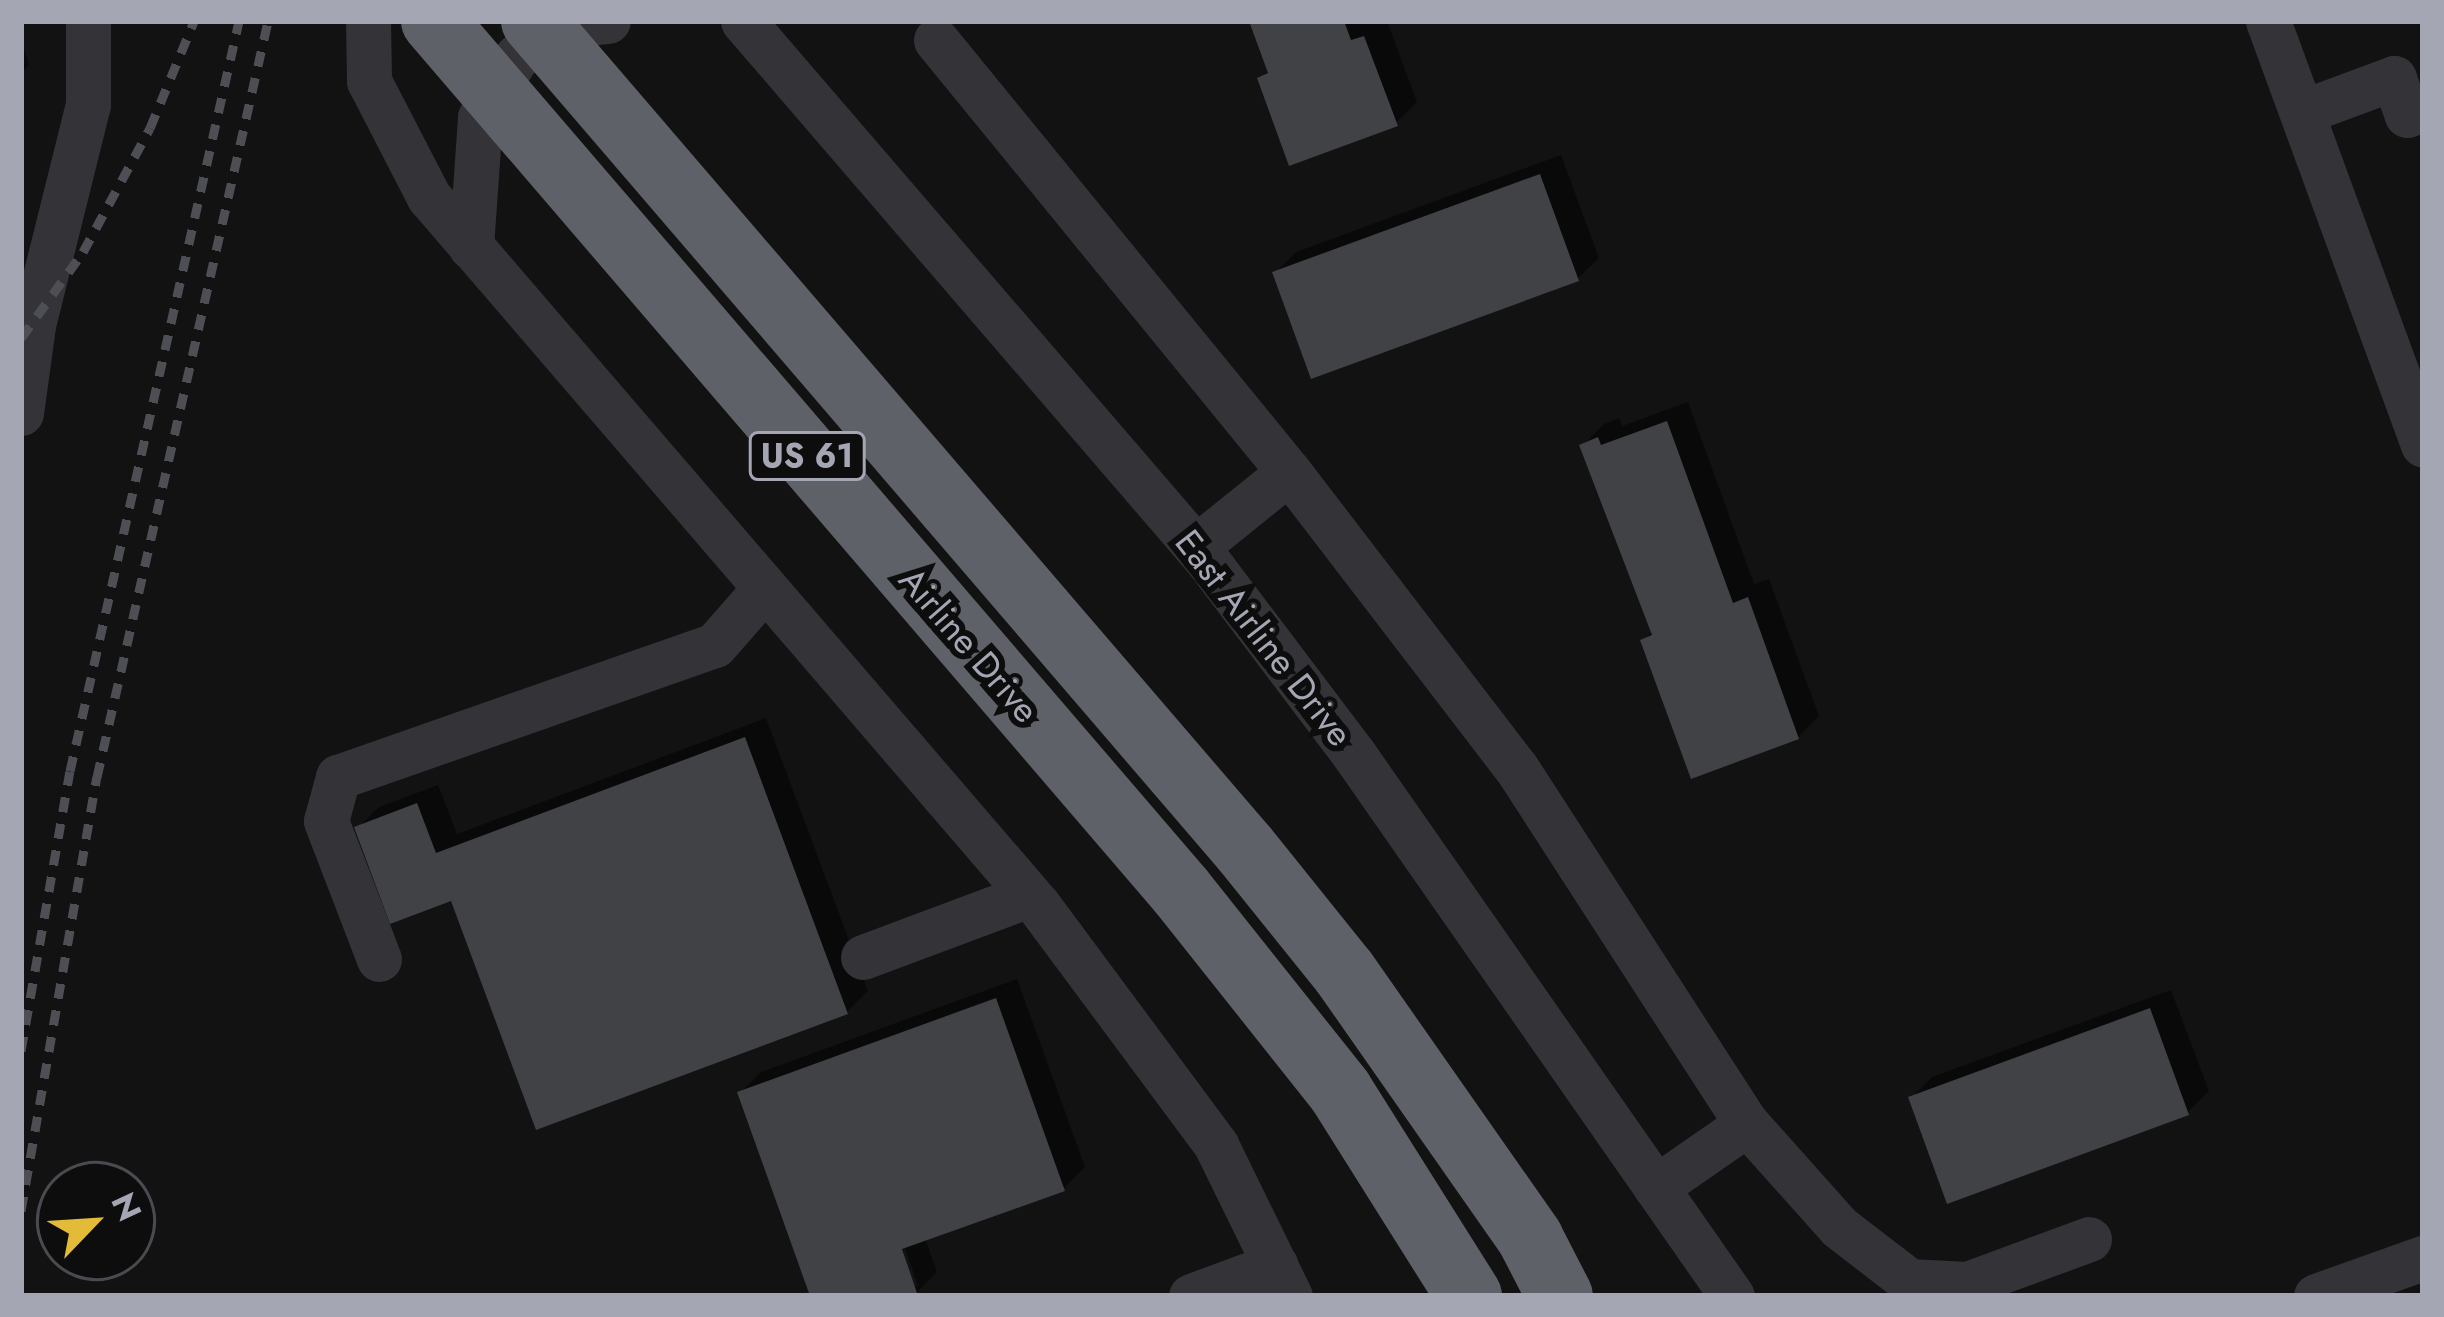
<!DOCTYPE html>
<style>
body{margin:0}
#map{position:relative;width:2444px;height:1317px;overflow:hidden;background:#121213;font-family:Jost,sans-serif}
div>[style]{position:absolute}
.shadow>*{inset:0;background:#0007}
.building>*{inset:0;background:#414246}
.minor>*{height:45px;margin:-22.5px;padding:0 22.5px;transform-origin:22.5px;border-radius:22.5px;background:#333338}
.highway>*{height:66px;margin:-33px;padding:0 33px;transform-origin:33px;border-radius:33px;background:#5f6168}
.rail>*{height:9px;margin-top:-4.5px;transform-origin:0;background:repeating-linear-gradient(90deg,#4e4f55 0 15px,transparent 0 27px)}
.highway-bridge>*{height:66px;margin:-33px;padding:0 33px;transform-origin:33px;border-radius:33px;background:#5f6168}
span{translate:-50% -50%;white-space:nowrap;text-align:center;line-height:1.15;-webkit-text-stroke:12px #0d0d0e;paint-order:stroke}
.shield-label span{padding:3px 9px;background:#0d0d0e;border:3px solid;border-radius:9px;-webkit-text-stroke-width:0}
.shield-label{font-size:33px;color:#a4a7b3;font-weight:700}
.street-label{font-size:36px;color:#a4a7b3}
.frame{position:absolute;inset:0;border:24px solid #a4a7b3;pointer-events:none}
.north{position:absolute;left:36px;top:1161px;width:120px;height:120px;box-sizing:border-box;background:#0d0d0e;border:3px solid #494b50;border-radius:50%;rotate:65deg;font-size:33px;font-weight:700;line-height:48px;text-align:center;color:#a4a7b3}
.north::after{content:'';display:block;margin:auto;width:42px;height:54px;background:#e4bb38;clip-path:polygon(50% 0,100% 100%,50% 72%,0 100%)}
</style>
<div id="map">
<div class="shadow">
<i style="clip-path:polygon(1252px 21px,1387px 21px,1417px 102px,1396px 123px,1260px 78px,1270px 69px)"></i>
<i style="clip-path:polygon(21px 39px,29px 65px,21px 73px)"></i>
<i style="clip-path:polygon(1561px 155px,1599px 258px,1578px 278px,1275px 273px,1296px 252px)"></i>
<i style="clip-path:polygon(1688px 402px,1754px 584px,1769px 579px,1819px 716px,1798px 737px,1643px 641px,1654px 630px,1583px 445px,1604px 424px,1619px 418px,1622px 426px)"></i>
<i style="clip-path:polygon(766px 718px,868px 991px,847px 1012px,452px 897px,358px 828px,379px 807px,438px 785px,457px 834px)"></i>
<i style="clip-path:polygon(evenodd,1017px 979px,1085px 1167px,1064px 1188px,925px 1238px,937px 1272px,916px 1293px,813px 1296px,740px 1093px,761px 1072px,1017px 979px,900px 1234px,918px 1286px,911px 1286px,900px 1234px)"></i>
<i style="clip-path:polygon(2171px 990px,2209px 1091px,2188px 1112px,1911px 1098px,1932px 1077px)"></i>
</div>
<div class="building">
<i style="clip-path:polygon(1249px 21px,1344px 21px,1351px 40px,1364px 36px,1398px 126px,1289px 166px,1257px 78px,1268px 73px)"></i>
<i style="clip-path:polygon(1540px 174px,1579px 281px,1311px 379px,1272px 272px)"></i>
<i style="clip-path:polygon(1667px 421px,1733px 603px,1748px 597px,1799px 739px,1691px 779px,1640px 640px,1652px 635px,1579px 445px,1598px 437px,1601px 445px)"></i>
<i style="clip-path:polygon(745px 737px,848px 1014px,536px 1130px,451px 901px,390px 924px,354px 827px,417px 803px,436px 853px)"></i>
<i style="clip-path:polygon(996px 998px,1065px 1191px,902px 1249px,918px 1296px,810px 1296px,737px 1092px)"></i>
<i style="clip-path:polygon(2150px 1008px,2189px 1115px,1947px 1204px,1908px 1097px)"></i>
</div>
<div class="minor">
<i style="left:368px;top:21px;width:60px;rotate:89deg"></i>
<i style="left:369px;top:81px;width:131px;rotate:62.7deg"></i>
<i style="left:429px;top:197px;width:934px;rotate:49.3deg"></i>
<i style="left:1038px;top:905px;width:299px;rotate:53.4deg"></i>
<i style="left:1216px;top:1145px;width:168px;rotate:63.9deg"></i>
<i style="left:743px;top:21px;width:711px;rotate:49.28deg"></i>
<i style="left:1207px;top:560px;width:242px;rotate:52.9deg"></i>
<i style="left:1353px;top:753px;width:662px;rotate:55.09deg"></i>
<i style="left:2268px;top:21px;width:451px;rotate:69.9deg"></i>
<i style="left:936px;top:40px;width:558px;rotate:50.75deg"></i>
<i style="left:2302px;top:112px;width:98px;rotate:-20.3deg"></i>
<i style="left:2394px;top:78px;width:39px;rotate:71deg"></i>
<i style="left:2407px;top:115px;width:17px;rotate:-21deg"></i>
<i style="left:471px;top:247px;width:130px;rotate:-86deg"></i>
<i style="left:480px;top:117px;width:71px;rotate:-58.8deg"></i>
<i style="left:517px;top:56px;width:69px;rotate:-27.7deg"></i>
<i style="left:578px;top:24px;width:30px;rotate:-6deg"></i>
<i style="left:21px;top:413px;width:89px;rotate:-82.2deg"></i>
<i style="left:33px;top:325px;width:227px;rotate:-76deg"></i>
<i style="left:88px;top:105px;width:84px;rotate:-90deg"></i>
<i style="left:1196px;top:547px;width:119px;rotate:-38.9deg"></i>
<i style="left:1289px;top:472px;width:374px;rotate:52.5deg"></i>
<i style="left:1517px;top:769px;width:423px;rotate:57.1deg"></i>
<i style="left:1747px;top:1124px;width:111px;rotate:145.3deg"></i>
<i style="left:863px;top:957px;width:177px;rotate:-20.5deg"></i>
<i style="left:379px;top:959px;width:148px;rotate:-111deg"></i>
<i style="left:326px;top:821px;width:46px;rotate:-74.7deg"></i>
<i style="left:338px;top:777px;width:399px;rotate:-19.3deg"></i>
<i style="left:715px;top:645px;width:74px;rotate:-48.8deg"></i>
<i style="left:1747px;top:1124px;width:138px;rotate:48.2deg"></i>
<i style="left:1839px;top:1227px;width:88px;rotate:37.6deg"></i>
<i style="left:1909px;top:1281px;width:58px;rotate:3deg"></i>
<i style="left:1967px;top:1284px;width:130px;rotate:-20.2deg"></i>
<i style="left:1191px;top:1296px;width:90px;rotate:-20.3deg"></i>
<i style="left:2316px;top:1296px;width:114px;rotate:-19.6deg"></i>
</div>
<div class="highway">
<i style="left:1245px;top:849px;width:158px;rotate:51.2deg"></i>
<i style="left:1344px;top:972px;width:325px;rotate:55deg"></i>
<i style="left:1530px;top:1238px;width:65px;rotate:62.7deg"></i>
<i style="left:1181px;top:891px;width:256px;rotate:51.5deg"></i>
<i style="left:1340px;top:1091px;width:242px;rotate:57.8deg"></i>
</div>
<div class="rail">
<i style="left:21px;top:338px;width:106px;rotate:-54.2deg"></i>
<i style="left:83px;top:252px;width:141px;rotate:-61.6deg"></i>
<i style="left:150px;top:128px;width:116px;rotate:-67.6deg"></i>
<i style="left:21px;top:1051px;width:284px;rotate:-80.1deg"></i>
<i style="left:70px;top:771px;width:769px;rotate:-77.3deg"></i>
<i style="left:21px;top:1211px;width:441px;rotate:-80.1deg"></i>
<i style="left:97px;top:777px;width:775px;rotate:-77.25deg"></i>
</div>
<div class="highway-bridge">
<i style="left:434px;top:21px;width:1147px;rotate:49.35deg"></i>
<i style="left:534px;top:21px;width:1091px;rotate:49.35deg"></i>
</div>
<div class="shield-label">
<span style="left:807px;top:456px">US 61</span>
</div>
<div class="street-label">
<span style="left:1264px;top:638px;rotate:52deg">East Airline Drive</span>
<span style="left:969px;top:645px;rotate:49deg">Airline Drive</span>
</div>
<div class="frame"></div>
<div class="north">N</div>
</div>
